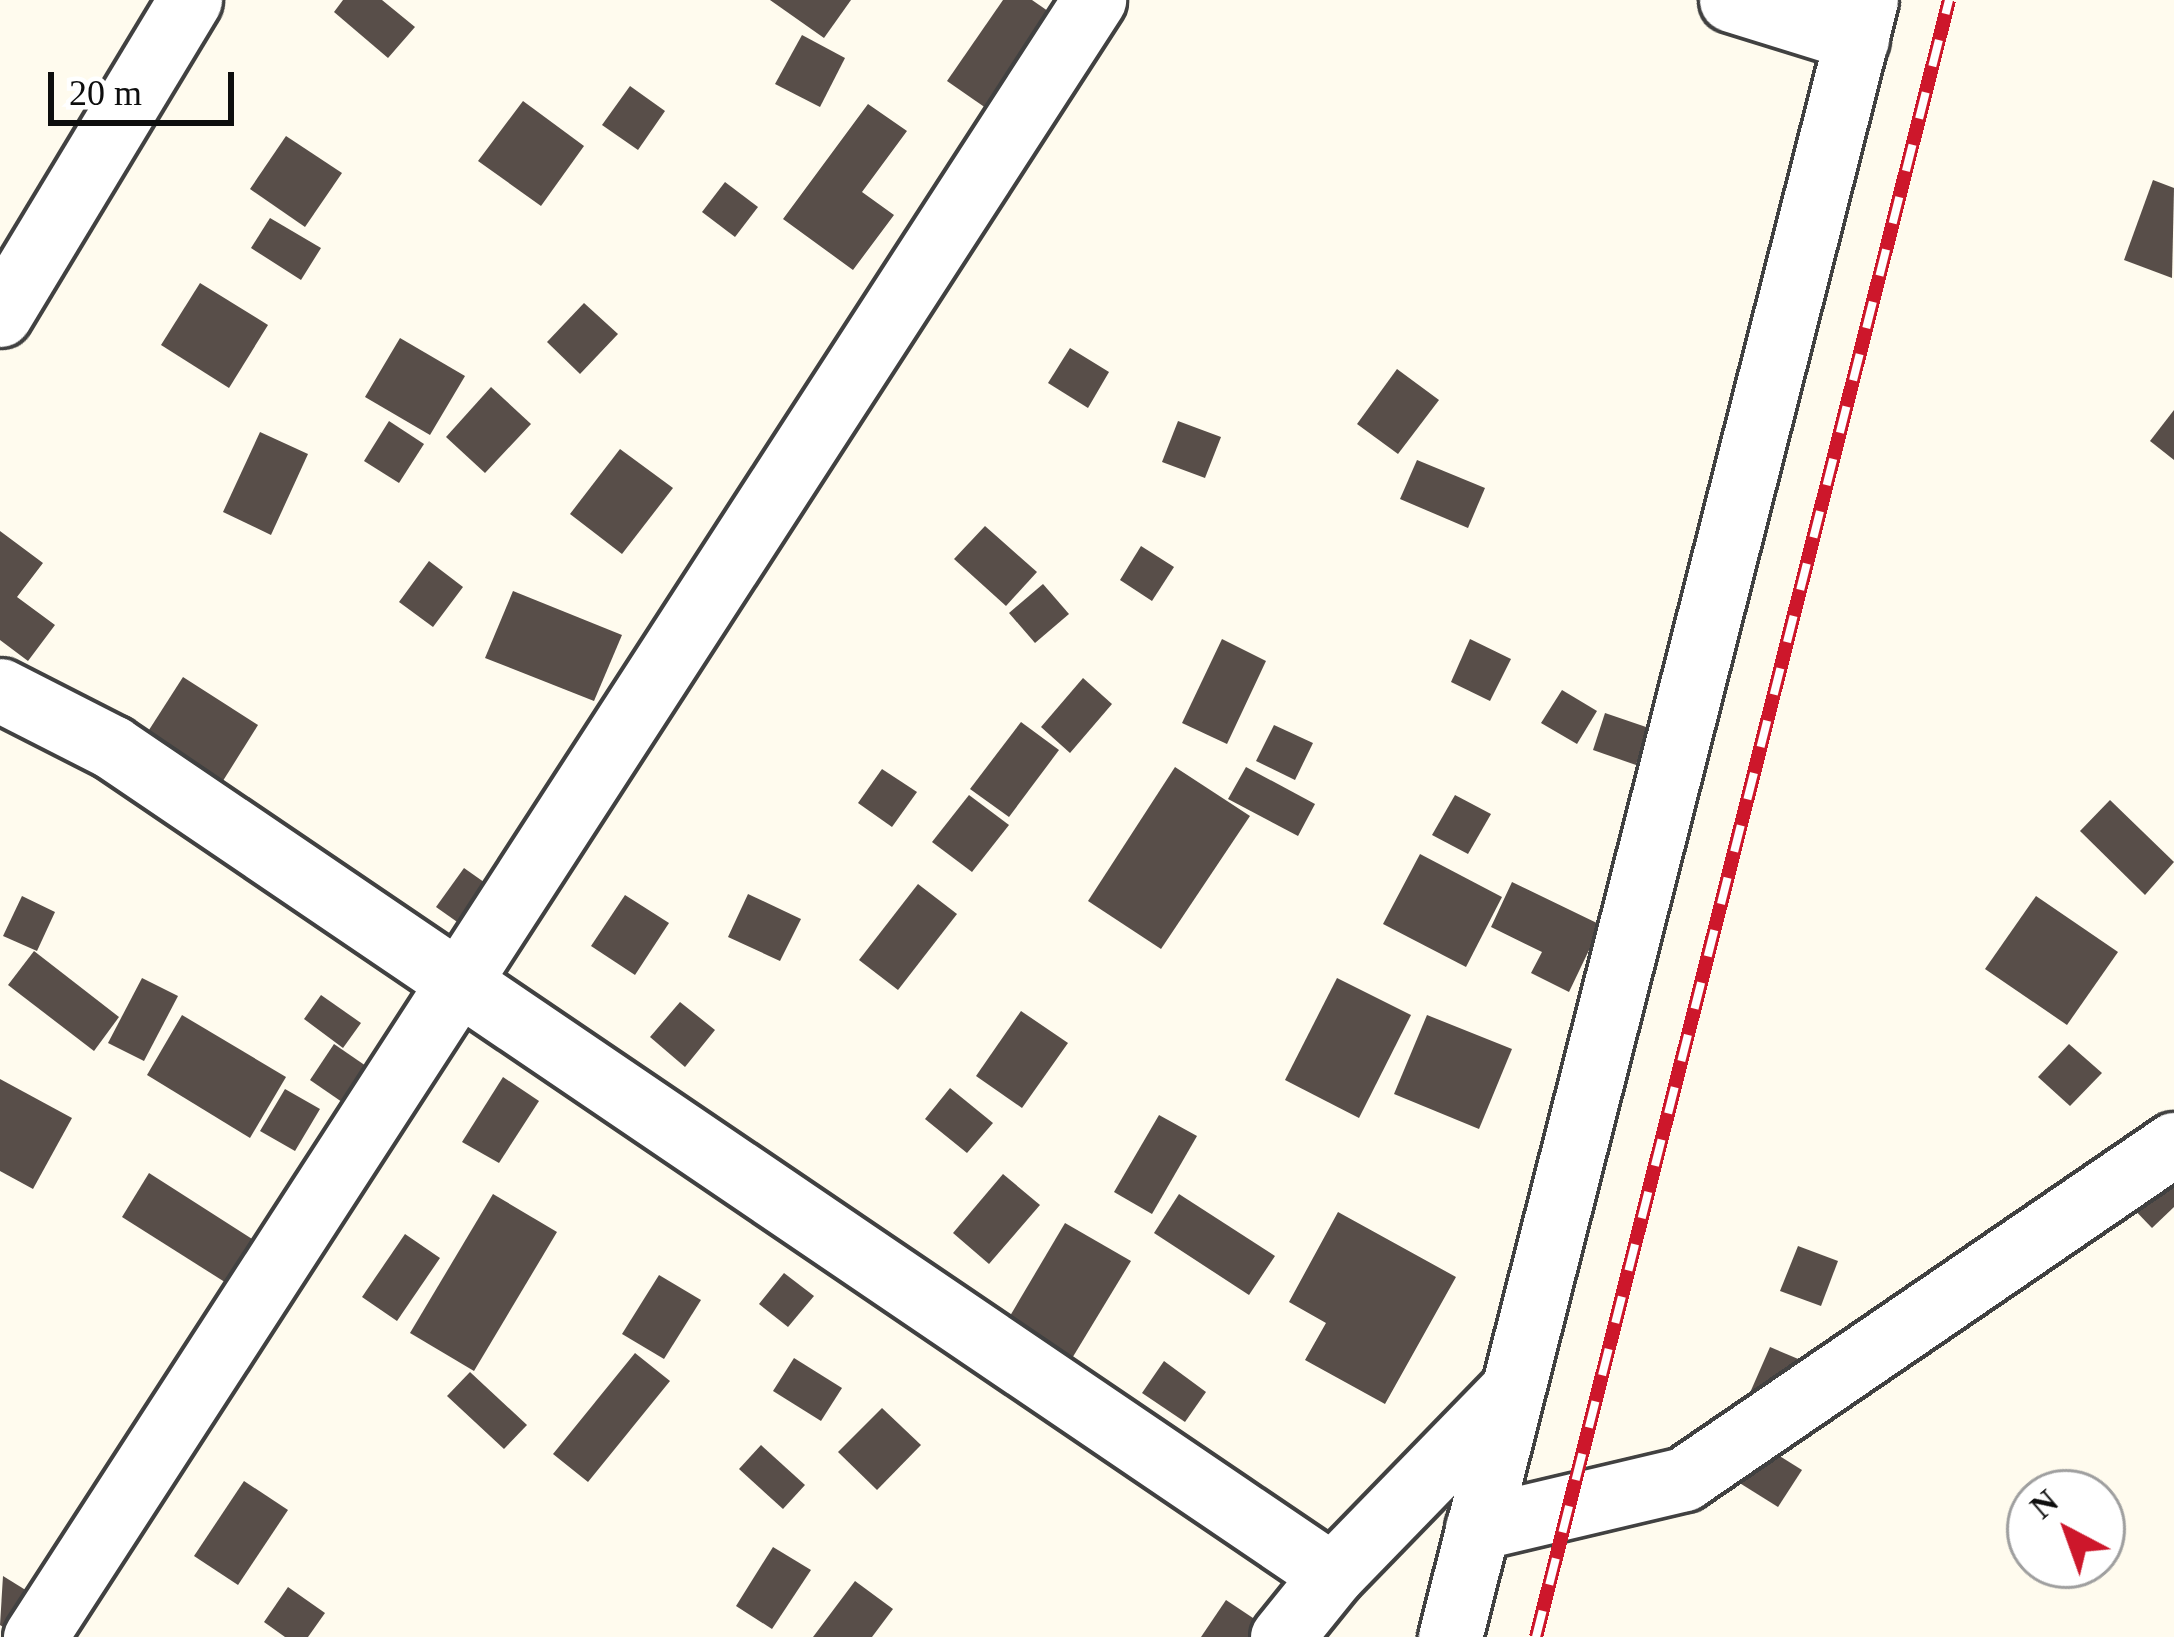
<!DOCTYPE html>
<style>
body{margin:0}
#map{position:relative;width:2174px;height:1637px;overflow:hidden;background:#fffbee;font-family:"Times New Roman",serif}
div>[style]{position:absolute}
.building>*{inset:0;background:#584e49}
.roads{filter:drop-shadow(3px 0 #414141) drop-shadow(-3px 0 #414141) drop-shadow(0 3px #414141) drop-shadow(0 -3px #414141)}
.minor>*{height:63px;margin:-31.5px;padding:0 31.5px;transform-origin:31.5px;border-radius:31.5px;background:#fff}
.rail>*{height:14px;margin-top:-7px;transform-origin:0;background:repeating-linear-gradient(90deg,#fff 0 27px,#cd172b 0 54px);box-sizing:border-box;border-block:3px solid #cd172b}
span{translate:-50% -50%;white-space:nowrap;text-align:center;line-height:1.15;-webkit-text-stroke:12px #fff;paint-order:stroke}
.north{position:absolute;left:2006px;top:1469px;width:120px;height:120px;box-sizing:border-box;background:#fff;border:3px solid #9f9f9f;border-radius:50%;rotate:319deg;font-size:33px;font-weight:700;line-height:48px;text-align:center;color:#0e0e0e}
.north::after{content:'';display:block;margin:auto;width:42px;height:54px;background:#cd172b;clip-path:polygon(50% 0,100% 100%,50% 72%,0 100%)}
.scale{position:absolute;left:48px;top:72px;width:186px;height:54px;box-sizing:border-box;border:6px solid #0e0e0e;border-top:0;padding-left:15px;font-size:36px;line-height:42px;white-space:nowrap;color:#0e0e0e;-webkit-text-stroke:9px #fff;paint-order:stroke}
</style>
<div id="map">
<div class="building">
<i style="clip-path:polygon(343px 0,382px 0,415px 27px,388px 58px,334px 12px)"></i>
<i style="clip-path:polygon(770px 0,851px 0,824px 38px)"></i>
<i style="clip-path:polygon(1003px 0,1032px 0,1071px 27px,1006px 122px,947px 81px)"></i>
<i style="clip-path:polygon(802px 35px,845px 58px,820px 107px,775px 84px)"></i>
<i style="clip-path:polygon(630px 86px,665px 111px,638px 150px,602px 125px)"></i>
<i style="clip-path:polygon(523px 101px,584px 146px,541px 206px,478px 161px)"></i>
<i style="clip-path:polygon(868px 104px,907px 131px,862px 192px,894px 215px,853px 270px,783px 219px)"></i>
<i style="clip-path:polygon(286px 136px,342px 173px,305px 227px,250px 189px)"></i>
<i style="clip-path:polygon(2153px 180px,2174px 188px,2172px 278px,2124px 260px)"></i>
<i style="clip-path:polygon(725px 182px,758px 207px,735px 237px,702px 212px)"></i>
<i style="clip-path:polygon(270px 218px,321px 248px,301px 280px,251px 248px)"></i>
<i style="clip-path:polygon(200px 283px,268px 325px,229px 388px,161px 345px)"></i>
<i style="clip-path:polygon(584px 303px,618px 334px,580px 374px,547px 342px)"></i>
<i style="clip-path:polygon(400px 338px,465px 376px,430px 435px,365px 397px)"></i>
<i style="clip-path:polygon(1070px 348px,1109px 372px,1088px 408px,1048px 383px)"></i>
<i style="clip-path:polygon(1397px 369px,1439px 400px,1398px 454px,1357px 424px)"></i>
<i style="clip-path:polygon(491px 387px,531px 424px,485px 473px,446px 437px)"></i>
<i style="clip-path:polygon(2174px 410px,2174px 460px,2150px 441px)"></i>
<i style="clip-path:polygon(389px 421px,424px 444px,399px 483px,364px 461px)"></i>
<i style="clip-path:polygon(1178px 421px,1221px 437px,1205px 478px,1162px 462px)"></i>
<i style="clip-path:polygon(260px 432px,308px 454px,271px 535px,223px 512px)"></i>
<i style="clip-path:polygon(620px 449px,673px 488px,622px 554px,570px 514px)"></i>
<i style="clip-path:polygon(1417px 460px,1485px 488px,1468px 528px,1400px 499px)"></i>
<i style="clip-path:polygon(985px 526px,1037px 572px,1006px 606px,954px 559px)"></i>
<i style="clip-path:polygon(0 531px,43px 563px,17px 597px,55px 625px,28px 661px,0 640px)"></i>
<i style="clip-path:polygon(1141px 546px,1174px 567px,1152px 601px,1120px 580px)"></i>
<i style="clip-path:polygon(429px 561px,463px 587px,433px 627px,399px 602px)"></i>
<i style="clip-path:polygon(1043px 584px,1069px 614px,1035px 643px,1009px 613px)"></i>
<i style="clip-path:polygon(513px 591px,622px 635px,594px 701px,485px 658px)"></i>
<i style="clip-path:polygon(1222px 639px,1266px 661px,1227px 744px,1182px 723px)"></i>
<i style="clip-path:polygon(1470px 639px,1511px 659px,1490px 701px,1451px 682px)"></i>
<i style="clip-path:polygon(183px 677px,258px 725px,216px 792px,140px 744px)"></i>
<i style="clip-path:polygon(1083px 678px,1112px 704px,1070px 753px,1041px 727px)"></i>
<i style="clip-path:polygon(1562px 690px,1597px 711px,1577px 744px,1541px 723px)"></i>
<i style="clip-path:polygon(1605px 713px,1649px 728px,1636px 765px,1593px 750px)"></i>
<i style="clip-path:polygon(1021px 722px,1059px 750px,1009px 817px,970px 789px)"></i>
<i style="clip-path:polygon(1274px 725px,1313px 743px,1295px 780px,1256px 761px)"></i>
<i style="clip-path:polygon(1175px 767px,1250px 816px,1161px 949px,1088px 901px)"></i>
<i style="clip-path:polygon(1246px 767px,1315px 804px,1298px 836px,1228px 799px)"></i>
<i style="clip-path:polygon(882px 769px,917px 792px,892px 827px,858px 803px)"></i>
<i style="clip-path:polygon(969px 795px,1009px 825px,972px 872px,932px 842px)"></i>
<i style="clip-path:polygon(1455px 795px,1491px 814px,1468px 854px,1432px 835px)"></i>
<i style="clip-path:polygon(2110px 800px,2174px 862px,2145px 895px,2080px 831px)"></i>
<i style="clip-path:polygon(1420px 854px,1502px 897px,1466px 967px,1383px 924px)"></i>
<i style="clip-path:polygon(464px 868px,498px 892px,470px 931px,436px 907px)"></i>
<i style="clip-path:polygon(1512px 882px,1601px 925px,1569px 992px,1531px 973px,1542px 952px,1491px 927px)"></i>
<i style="clip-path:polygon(918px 884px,957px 914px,898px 990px,859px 960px)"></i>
<i style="clip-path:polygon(748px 894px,801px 919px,780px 961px,728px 937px)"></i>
<i style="clip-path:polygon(625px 895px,669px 923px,635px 975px,591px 946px)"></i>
<i style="clip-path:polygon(22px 896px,55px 912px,37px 951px,3px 936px)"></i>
<i style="clip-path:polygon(2036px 896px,2118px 952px,2067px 1025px,1985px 969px)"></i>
<i style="clip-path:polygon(34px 951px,119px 1017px,94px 1051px,8px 985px)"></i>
<i style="clip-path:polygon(142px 978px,178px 996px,144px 1061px,108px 1043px)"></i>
<i style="clip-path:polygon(1337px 978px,1411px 1015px,1359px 1118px,1285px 1080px)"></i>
<i style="clip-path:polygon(321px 995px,361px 1023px,343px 1048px,304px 1019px)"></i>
<i style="clip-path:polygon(680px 1002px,715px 1030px,685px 1067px,650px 1037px)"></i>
<i style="clip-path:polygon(1021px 1011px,1068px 1043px,1022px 1108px,976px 1076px)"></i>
<i style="clip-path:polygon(182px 1015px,286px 1077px,250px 1138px,147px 1075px)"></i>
<i style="clip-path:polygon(1427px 1015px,1512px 1049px,1479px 1129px,1394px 1094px)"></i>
<i style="clip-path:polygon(334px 1044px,366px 1066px,342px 1102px,310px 1080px)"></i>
<i style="clip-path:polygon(2069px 1044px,2102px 1073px,2070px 1106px,2038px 1077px)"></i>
<i style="clip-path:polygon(503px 1077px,539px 1101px,499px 1163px,462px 1142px)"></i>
<i style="clip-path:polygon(0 1079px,72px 1118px,33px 1189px,0 1171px)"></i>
<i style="clip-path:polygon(950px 1088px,993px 1123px,967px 1153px,925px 1119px)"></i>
<i style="clip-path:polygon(285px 1089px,320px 1109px,295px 1151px,260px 1131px)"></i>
<i style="clip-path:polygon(1159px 1115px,1197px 1136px,1152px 1214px,1114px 1192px)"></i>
<i style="clip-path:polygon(2160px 1171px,2174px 1185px,2174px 1207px,2152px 1228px,2128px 1203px)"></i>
<i style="clip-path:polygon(149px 1173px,266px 1248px,239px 1291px,122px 1217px)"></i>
<i style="clip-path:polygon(1003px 1174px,1040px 1205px,989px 1264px,953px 1233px)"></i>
<i style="clip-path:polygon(493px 1194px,557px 1232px,474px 1371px,410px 1333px)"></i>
<i style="clip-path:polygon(1179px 1194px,1275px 1256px,1249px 1295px,1154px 1233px)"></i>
<i style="clip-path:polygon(1338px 1212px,1456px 1277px,1385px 1404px,1305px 1360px,1326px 1323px,1289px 1302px)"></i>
<i style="clip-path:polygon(1065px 1223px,1131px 1261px,1071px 1360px,1007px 1321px)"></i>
<i style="clip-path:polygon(405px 1234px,440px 1258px,397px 1321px,362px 1297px)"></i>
<i style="clip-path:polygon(1798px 1246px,1838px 1261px,1821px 1306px,1780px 1291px)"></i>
<i style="clip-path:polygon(784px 1273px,814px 1296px,788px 1327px,759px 1304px)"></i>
<i style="clip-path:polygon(659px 1275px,701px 1300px,664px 1359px,622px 1334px)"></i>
<i style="clip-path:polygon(1770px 1347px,1815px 1366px,1735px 1427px)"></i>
<i style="clip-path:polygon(635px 1353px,670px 1381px,588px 1482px,553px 1454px)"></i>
<i style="clip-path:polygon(794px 1358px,842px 1388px,821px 1421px,773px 1391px)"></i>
<i style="clip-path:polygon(1164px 1361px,1206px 1392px,1185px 1422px,1142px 1393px)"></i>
<i style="clip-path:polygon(470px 1372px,527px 1425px,504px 1449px,447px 1396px)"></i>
<i style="clip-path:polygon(882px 1408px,921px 1445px,877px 1490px,838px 1452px)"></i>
<i style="clip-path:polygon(761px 1445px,805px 1485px,783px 1509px,739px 1469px)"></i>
<i style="clip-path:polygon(1762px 1445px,1802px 1470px,1778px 1507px,1738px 1482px)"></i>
<i style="clip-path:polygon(244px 1481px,288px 1510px,238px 1585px,194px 1556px)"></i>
<i style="clip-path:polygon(773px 1547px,811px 1570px,772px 1629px,736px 1606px)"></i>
<i style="clip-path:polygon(3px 1576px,32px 1594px,9px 1631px,0 1625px)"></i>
<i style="clip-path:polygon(855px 1581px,893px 1609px,872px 1637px,813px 1637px)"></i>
<i style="clip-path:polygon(288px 1587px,325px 1613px,308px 1637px,285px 1637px,264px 1622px)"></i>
<i style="clip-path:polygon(1226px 1600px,1268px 1628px,1261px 1637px,1201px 1637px)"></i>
</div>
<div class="roads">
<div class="minor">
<i style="left:1731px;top:0;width:132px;rotate:17.2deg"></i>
<i style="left:0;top:315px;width:368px;rotate:-58.9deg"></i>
<i style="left:0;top:690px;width:126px;rotate:27deg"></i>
<i style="left:112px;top:747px;width:1474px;rotate:34.16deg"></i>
<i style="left:1477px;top:1528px;width:213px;rotate:-13.3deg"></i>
<i style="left:1684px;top:1479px;width:594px;rotate:-34.36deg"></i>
<i style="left:35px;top:1637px;width:1950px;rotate:-57.1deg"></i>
<i style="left:1282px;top:1637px;width:80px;rotate:-51.1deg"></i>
<i style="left:1332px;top:1575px;width:254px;rotate:-45.8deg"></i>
<i style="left:1450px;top:1637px;width:1689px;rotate:-75.74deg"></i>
</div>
</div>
<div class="rail">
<i style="left:1536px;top:1637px;width:1688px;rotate:-75.84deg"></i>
</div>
<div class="north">N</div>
<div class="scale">20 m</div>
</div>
